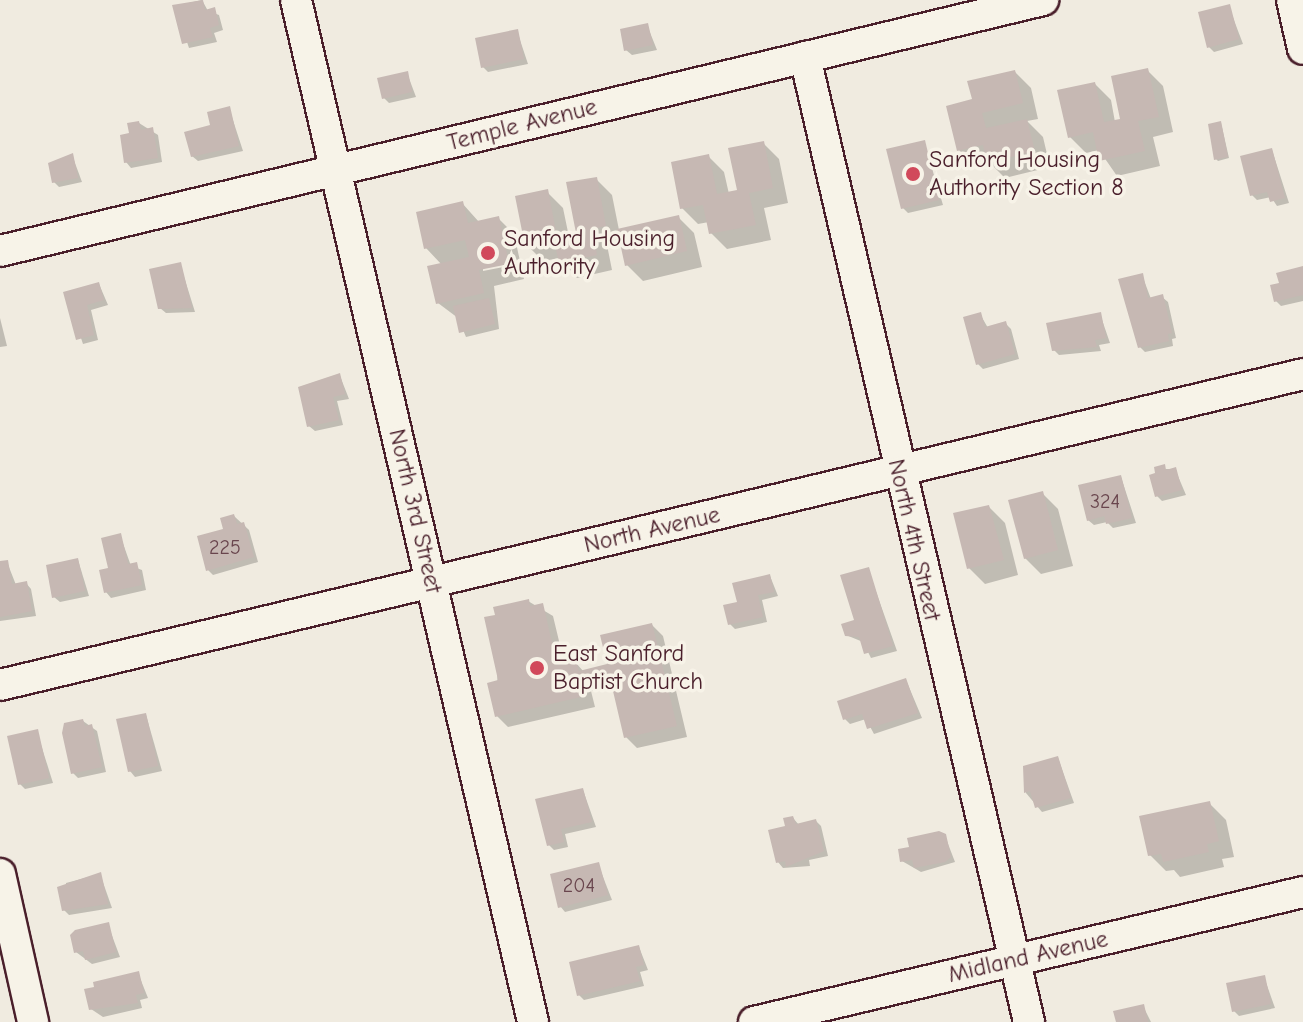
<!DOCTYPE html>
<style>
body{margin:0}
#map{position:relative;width:1303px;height:1022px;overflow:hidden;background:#f0ebe0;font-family:"Comic Neue",sans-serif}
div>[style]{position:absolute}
.shadow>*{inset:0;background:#0003}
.building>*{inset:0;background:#c6b8b3}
.roads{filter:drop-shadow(2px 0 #4a1f2b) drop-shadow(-2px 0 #4a1f2b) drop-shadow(0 2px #4a1f2b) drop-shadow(0 -2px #4a1f2b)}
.minor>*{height:30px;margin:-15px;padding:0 15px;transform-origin:15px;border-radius:15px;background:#f7f3e8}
.dots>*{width:22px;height:22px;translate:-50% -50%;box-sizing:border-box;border:4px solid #f7f3e8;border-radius:50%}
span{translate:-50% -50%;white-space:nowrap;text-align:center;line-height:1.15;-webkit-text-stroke:7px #f7f3e8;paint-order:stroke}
.number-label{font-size:20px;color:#69454d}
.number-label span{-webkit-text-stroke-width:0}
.street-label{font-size:24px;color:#4a1f2b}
.poi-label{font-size:24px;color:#4a1f2b}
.left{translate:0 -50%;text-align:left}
</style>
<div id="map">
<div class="shadow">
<i style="clip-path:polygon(202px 0,208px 11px,219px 15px,223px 30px,214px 33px,217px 42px,189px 48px,175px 6px)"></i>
<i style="clip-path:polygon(1229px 7px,1243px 44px,1214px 52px,1209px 47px)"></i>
<i style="clip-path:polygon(647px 25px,657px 50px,632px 55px,626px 50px)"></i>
<i style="clip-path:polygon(517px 31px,528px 64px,488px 72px,483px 67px)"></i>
<i style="clip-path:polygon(1147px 70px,1163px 86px,1173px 132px,1153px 137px,1160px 166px,1117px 176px,1099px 150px,1086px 153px,1070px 137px,1095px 84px,1111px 100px,1115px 122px,1122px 120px)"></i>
<i style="clip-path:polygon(1015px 72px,1031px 88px,1038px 119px,1027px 121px,1043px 137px,1050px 167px,1005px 178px,990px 163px,975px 166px,959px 150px,974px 101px)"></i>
<i style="clip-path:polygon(407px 73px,416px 97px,389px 103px,384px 98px)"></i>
<i style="clip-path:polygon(229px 108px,243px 151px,198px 161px,192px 156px)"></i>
<i style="clip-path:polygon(139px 123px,158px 135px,162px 162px,131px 168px,126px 162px)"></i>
<i style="clip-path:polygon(1221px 123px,1229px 158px,1218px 161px,1216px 159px)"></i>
<i style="clip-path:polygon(924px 142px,943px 205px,908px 213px,903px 208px)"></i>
<i style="clip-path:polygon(763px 143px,779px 159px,788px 203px,764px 208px,771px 240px,727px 249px,711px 233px,709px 222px,698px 224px,682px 208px,708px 156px,724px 172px,729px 194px,739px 192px)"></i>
<i style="clip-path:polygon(1272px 150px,1289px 203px,1277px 206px,1271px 197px,1257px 200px,1252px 195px)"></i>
<i style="clip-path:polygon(72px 155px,82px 182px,59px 187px,54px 182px)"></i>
<i style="clip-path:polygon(596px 179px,612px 195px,619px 230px,678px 217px,694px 233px,702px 267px,643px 281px,627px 265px,622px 242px,607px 245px,612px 270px,577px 278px,560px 258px,543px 261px,527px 245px,547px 192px,563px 208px,569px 237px,579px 235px)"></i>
<i style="clip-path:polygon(evenodd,462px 203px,479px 222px,498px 218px,514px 234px,524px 279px,494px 286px,499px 329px,466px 337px,458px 318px,438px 303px,442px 265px,426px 248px,462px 203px,519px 260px,519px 264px,483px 271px,483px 267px,519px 260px)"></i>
<i style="clip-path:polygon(180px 264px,195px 312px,166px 313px,160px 308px)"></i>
<i style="clip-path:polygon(1303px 268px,1303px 301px,1281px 306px,1276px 301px,1281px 285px)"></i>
<i style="clip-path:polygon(1142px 275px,1151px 299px,1162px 297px,1168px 302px,1176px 338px,1172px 339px,1173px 346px,1145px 352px,1140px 347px)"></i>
<i style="clip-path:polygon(99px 284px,108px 305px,91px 310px,98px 340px,83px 344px,66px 293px)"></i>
<i style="clip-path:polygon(980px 314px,988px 328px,1005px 323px,1011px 329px,1019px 359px,983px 369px,978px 364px)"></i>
<i style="clip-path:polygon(1100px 314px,1110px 343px,1099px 345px,1101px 351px,1059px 355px,1054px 350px)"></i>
<i style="clip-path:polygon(0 318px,7px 346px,0 347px)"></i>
<i style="clip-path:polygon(340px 376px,349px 399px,337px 401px,343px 425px,315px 431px,309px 426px)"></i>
<i style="clip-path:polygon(1156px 469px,1175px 469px,1186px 495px,1162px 501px,1157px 496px)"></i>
<i style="clip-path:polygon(1121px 477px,1136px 523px,1113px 528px,1107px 522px,1094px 525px,1088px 520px)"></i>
<i style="clip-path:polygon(1042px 493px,1058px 509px,1073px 566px,1041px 574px,1025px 558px)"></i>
<i style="clip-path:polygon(989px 507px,1005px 523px,1018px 575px,985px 584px,969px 568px)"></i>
<i style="clip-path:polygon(234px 516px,249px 530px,258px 562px,213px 575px,208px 570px)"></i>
<i style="clip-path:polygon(120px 535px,131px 566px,142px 570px,146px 590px,111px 598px,106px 592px)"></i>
<i style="clip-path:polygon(78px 560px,89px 596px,60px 602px,54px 597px)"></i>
<i style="clip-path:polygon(7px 562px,16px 585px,26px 583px,31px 589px,36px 616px,0 621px,0 563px)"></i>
<i style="clip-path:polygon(868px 569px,897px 651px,871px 658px,863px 642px,846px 635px,856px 621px)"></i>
<i style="clip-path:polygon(770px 576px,778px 596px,762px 600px,767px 622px,735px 629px,730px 624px,739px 603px)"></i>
<i style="clip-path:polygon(528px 601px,553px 616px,565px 666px,576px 663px,584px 672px,609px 666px,652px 625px,663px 636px,687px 737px,637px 748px,626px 737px,614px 686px,591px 691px,595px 707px,508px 727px,497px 716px,498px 616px)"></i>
<i style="clip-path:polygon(906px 680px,922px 718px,874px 734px,866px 719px,850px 724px,845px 719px)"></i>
<i style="clip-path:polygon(146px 715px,162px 771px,135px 777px,130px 771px)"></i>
<i style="clip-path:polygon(83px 721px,97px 731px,106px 772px,78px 778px,73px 773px)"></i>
<i style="clip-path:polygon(37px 732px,53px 783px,25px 789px,20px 784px)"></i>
<i style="clip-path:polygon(1058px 758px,1074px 803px,1042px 812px,1026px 793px,1025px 767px)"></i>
<i style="clip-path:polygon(583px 790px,596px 827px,565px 834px,568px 847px,554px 850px,549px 845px)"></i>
<i style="clip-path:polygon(1210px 804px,1226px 820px,1234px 857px,1222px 859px,1224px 867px,1180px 877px,1174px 870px,1166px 871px,1150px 855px)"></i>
<i style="clip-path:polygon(793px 818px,799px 825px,816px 821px,821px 826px,828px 856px,809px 860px,810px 866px,783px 868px,778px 862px)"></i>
<i style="clip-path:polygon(945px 836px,955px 862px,921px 872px,902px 861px)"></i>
<i style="clip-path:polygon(598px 864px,612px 900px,565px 912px,560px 906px)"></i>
<i style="clip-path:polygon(100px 874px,112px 908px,69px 915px,64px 910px,66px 883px)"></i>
<i style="clip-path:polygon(108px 925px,120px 957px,92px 964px,76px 952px)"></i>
<i style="clip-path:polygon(639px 947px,648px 970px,640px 972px,644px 986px,584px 1000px,579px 995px)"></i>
<i style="clip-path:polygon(138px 973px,148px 998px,140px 1000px,142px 1008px,103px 1017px,91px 1009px)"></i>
<i style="clip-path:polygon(1264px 977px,1275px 1008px,1239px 1016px,1234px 1011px)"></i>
<i style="clip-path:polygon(1143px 1006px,1151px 1022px,1118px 1022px)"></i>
</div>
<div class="building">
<i style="clip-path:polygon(203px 0,205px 10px,215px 7px,219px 25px,210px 28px,213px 37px,182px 44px,172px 5px)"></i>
<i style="clip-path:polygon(1230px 4px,1239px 39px,1207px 48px,1198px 12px)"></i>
<i style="clip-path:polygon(648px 23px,653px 45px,624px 51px,620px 29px)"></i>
<i style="clip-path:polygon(518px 29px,524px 59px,481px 68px,475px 38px)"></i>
<i style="clip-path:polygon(1148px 68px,1159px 117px,1138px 121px,1145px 151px,1099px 161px,1093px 132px,1068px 138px,1057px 90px,1095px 82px,1104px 122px,1120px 119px,1111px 76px)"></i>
<i style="clip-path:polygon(1015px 70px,1023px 103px,982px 113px,986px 128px,1027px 119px,1035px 151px,987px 163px,983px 145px,957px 151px,946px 106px,972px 99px,967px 81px)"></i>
<i style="clip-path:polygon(408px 71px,412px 92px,382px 99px,377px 78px)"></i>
<i style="clip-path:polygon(230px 106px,239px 146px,191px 157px,184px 132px,210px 125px,207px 112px)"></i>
<i style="clip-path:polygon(139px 121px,141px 130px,153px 127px,158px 158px,124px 163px,120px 135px,129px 133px,127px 123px)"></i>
<i style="clip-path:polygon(1221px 121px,1228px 157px,1214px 160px,1208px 124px)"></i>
<i style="clip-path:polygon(925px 140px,939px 200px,901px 209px,886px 149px)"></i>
<i style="clip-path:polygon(764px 141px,773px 188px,749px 193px,756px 225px,709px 234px,703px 205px,680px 209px,671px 162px,709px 154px,717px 194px,737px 190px,728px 148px)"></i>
<i style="clip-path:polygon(1272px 148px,1285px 198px,1270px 202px,1267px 192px,1250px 196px,1240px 156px)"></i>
<i style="clip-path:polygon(73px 153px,78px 178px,52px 183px,48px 163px)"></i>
<i style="clip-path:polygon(597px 177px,606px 226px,592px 229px,597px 255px,559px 263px,554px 241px,525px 246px,515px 196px,548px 189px,557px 237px,576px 233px,566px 182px)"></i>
<i style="clip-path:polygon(463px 201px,468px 223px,499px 216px,509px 264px,479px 270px,484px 293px,436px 304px,427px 266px,469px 257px,465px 240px,424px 249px,416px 212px)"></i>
<i style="clip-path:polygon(679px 215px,687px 251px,625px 266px,617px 229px)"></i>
<i style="clip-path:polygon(181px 262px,192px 308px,158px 309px,149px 269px)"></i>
<i style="clip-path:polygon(1303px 266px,1303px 295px,1274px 302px,1270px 285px,1279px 283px,1276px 273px)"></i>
<i style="clip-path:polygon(1143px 273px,1148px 298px,1163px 294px,1172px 333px,1168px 334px,1169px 341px,1138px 348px,1118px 279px)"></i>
<i style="clip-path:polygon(99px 282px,104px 300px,87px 305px,94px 335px,76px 340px,63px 292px)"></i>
<i style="clip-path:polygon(489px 298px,495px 324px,459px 333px,453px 306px)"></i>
<i style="clip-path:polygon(981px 312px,985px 327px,1006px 321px,1015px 354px,976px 365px,963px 317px)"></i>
<i style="clip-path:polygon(1101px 312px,1106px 338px,1095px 340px,1097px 347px,1052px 351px,1046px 323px)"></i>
<i style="clip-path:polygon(340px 373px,345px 394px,333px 397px,339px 420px,307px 427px,298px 387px)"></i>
<i style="clip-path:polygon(1165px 464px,1166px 470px,1176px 467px,1182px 490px,1155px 497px,1149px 475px,1155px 473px,1154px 467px)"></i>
<i style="clip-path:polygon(1121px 475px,1132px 518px,1106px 524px,1104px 516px,1087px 521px,1078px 485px)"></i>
<i style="clip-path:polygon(1043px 491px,1058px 550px,1024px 559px,1008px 500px)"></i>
<i style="clip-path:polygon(989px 505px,1004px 560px,967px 569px,953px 513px)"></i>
<i style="clip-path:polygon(234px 514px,237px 524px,244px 522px,254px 557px,206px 571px,197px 536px,223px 529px,220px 518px)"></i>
<i style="clip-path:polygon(121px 533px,128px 564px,137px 562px,142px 585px,104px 593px,99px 570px,108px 568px,101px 538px)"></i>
<i style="clip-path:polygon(78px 558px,85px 591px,52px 598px,46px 565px)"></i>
<i style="clip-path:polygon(8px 560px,12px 584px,27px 581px,32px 611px,0 617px,0 561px)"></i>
<i style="clip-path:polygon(869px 567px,893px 646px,864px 654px,859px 637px,845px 636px,841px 624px,854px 620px,840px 575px)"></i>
<i style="clip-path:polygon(770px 574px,774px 592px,758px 595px,763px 617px,728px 625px,723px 605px,737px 602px,732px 583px)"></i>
<i style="clip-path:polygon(529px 599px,530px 606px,543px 603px,557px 665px,576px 661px,579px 671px,607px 664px,600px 635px,652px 623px,677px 726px,624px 738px,609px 674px,581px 680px,585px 696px,495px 717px,487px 683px,498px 680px,484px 617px,495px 615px,493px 607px)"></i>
<i style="clip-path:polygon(906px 678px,918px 713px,867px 729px,862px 714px,843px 720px,837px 701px)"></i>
<i style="clip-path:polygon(146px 713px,158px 766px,128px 772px,116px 719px)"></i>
<i style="clip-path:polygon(83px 719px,85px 726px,92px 724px,102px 767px,71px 774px,62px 733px,64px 723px)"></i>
<i style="clip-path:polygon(38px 729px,49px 778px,18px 785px,7px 736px)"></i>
<i style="clip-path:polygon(1058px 756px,1071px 798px,1035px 808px,1030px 791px,1024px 793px,1023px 766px)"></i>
<i style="clip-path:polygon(583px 788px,592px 822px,561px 829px,564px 842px,547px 846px,535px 799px)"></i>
<i style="clip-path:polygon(1210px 801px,1219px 841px,1207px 844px,1209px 852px,1163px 862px,1161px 854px,1148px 856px,1139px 816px)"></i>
<i style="clip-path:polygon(793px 816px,796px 824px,816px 819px,824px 851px,786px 867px,785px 861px,776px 863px,768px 830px,785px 826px,783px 818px)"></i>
<i style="clip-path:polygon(939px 831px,946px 834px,951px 857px,945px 862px,914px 868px,912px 860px,900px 862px,898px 849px,909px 847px,907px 838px)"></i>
<i style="clip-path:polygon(599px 862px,608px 895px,558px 908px,550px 874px)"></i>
<i style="clip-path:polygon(101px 872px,108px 904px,62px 911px,57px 887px)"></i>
<i style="clip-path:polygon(109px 922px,116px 952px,85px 960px,83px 951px,74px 953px,70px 935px,75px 930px)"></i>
<i style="clip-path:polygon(639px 945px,644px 965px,636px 967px,640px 981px,577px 996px,569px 962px)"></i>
<i style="clip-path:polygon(139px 971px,144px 993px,136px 995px,138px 1003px,89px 1010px,84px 989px,94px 987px,93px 982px)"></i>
<i style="clip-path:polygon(1265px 975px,1271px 1004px,1232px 1012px,1226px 983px)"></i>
<i style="clip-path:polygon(1144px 1004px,1148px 1022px,1116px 1022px,1113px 1011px)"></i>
</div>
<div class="roads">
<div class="minor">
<i style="left:296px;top:0;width:1049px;rotate:76.94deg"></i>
<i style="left:1292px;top:0;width:50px;rotate:77.3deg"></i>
<i style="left:805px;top:57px;width:991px;rotate:76.93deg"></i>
<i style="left:0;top:251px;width:1073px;rotate:-13.53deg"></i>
<i style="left:0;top:685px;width:1340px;rotate:-13.42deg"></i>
<i style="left:0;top:874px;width:152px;rotate:77.4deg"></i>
<i style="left:754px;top:1022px;width:564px;rotate:-13.32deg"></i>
</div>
</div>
<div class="dots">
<i style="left:913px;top:174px;background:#d1495b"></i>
<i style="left:488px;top:253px;background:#d1495b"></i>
<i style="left:537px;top:668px;background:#d1495b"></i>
</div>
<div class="number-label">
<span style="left:1105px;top:501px">324</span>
<span style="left:225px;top:547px">225</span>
<span style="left:579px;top:885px">204</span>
</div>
<div class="street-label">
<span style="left:522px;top:125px;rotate:-14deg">Temple Avenue</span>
<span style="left:415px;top:511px;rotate:77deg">North 3rd Street</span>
<span style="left:652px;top:530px;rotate:-13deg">North Avenue</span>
<span style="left:914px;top:540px;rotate:77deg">North 4th Street</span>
<span style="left:1028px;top:957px;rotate:-13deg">Midland Avenue</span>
</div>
<div class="poi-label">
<span class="left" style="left:929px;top:174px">Sanford Housing<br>Authority Section 8</span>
<span class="left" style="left:504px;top:253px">Sanford Housing<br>Authority</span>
<span class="left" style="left:553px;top:668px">East Sanford<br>Baptist Church</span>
</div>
</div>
